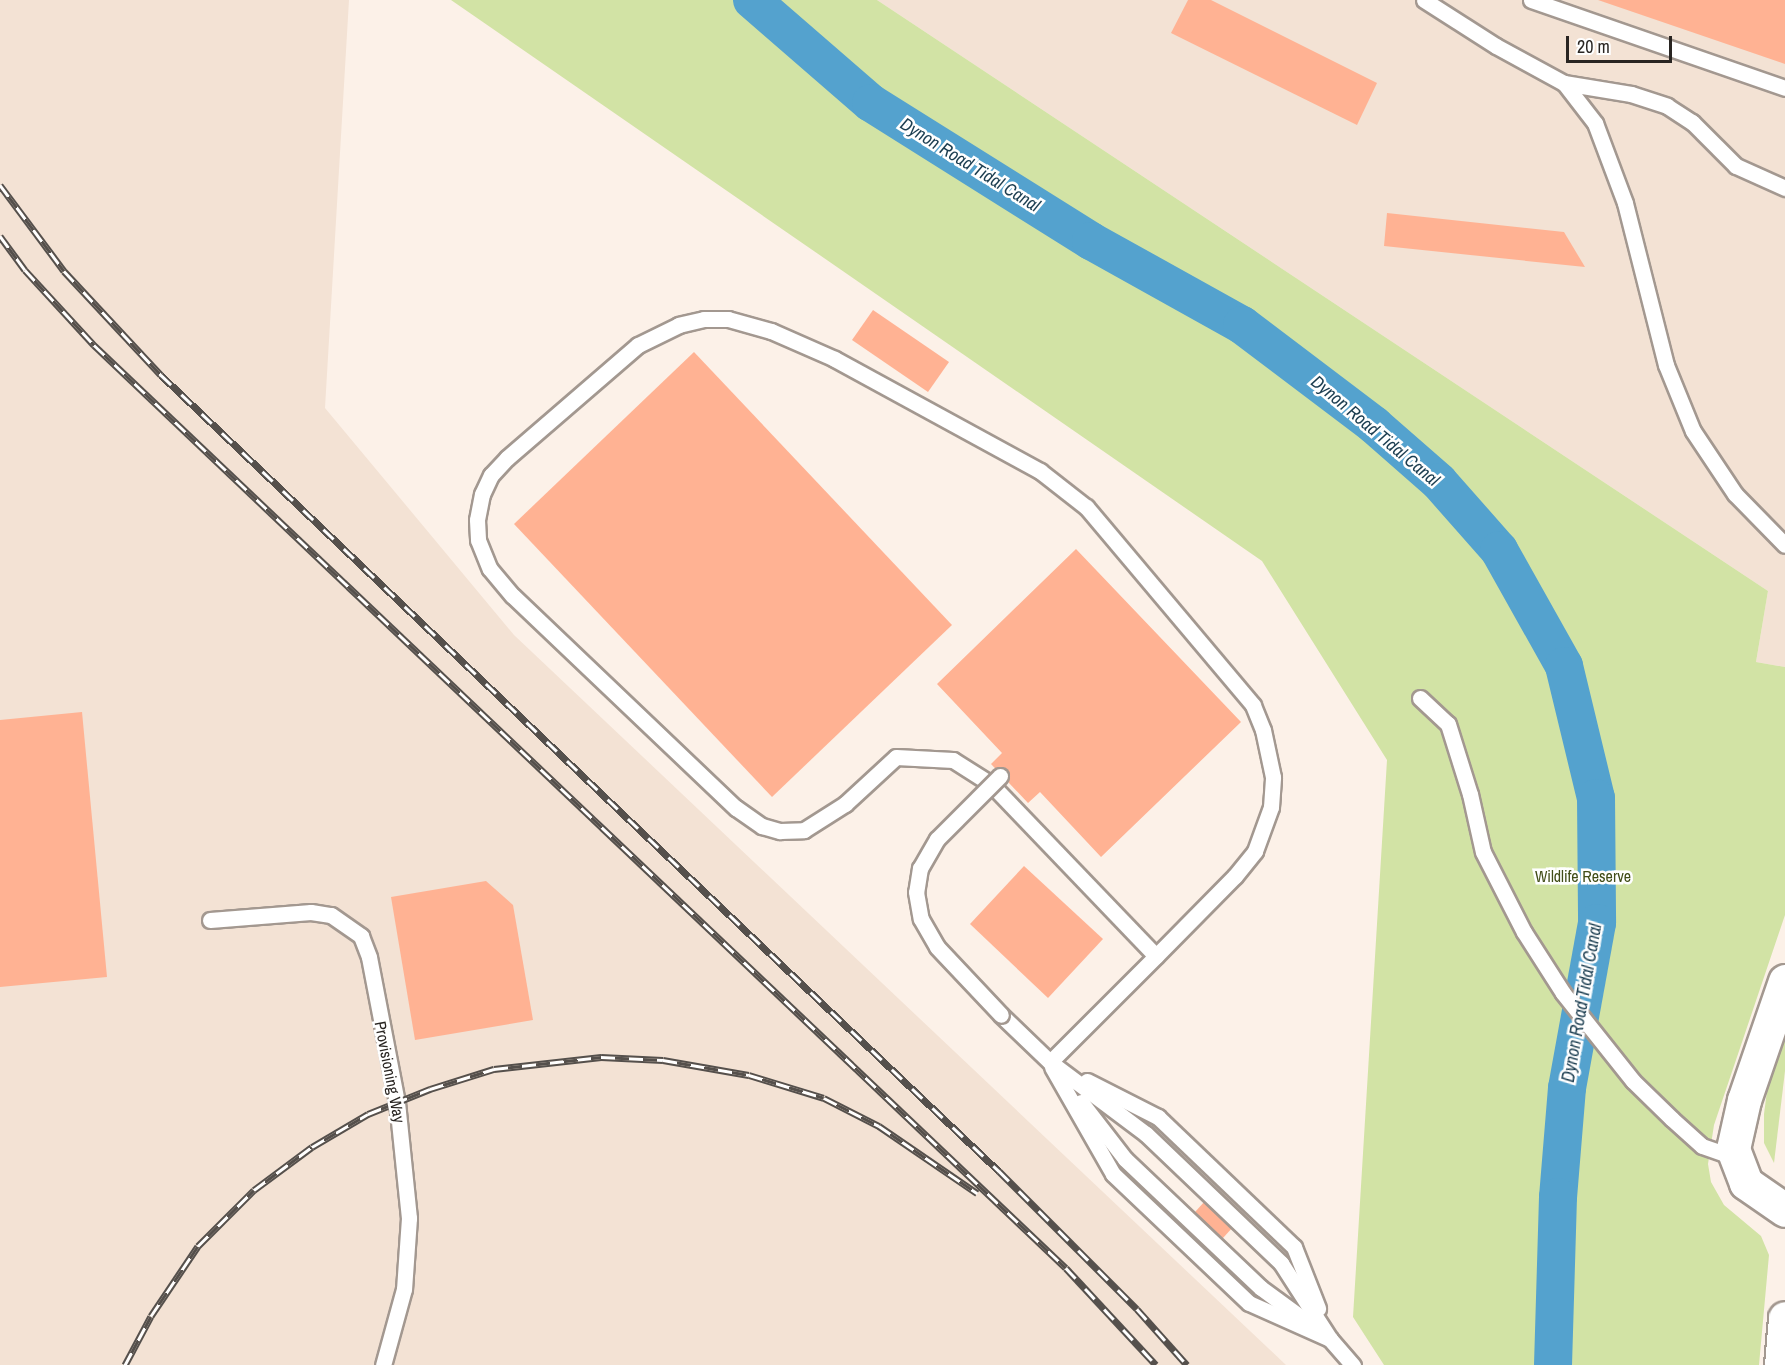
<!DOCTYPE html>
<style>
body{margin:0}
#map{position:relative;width:1785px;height:1365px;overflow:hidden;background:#fcf1e8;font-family:"Archivo Narrow",sans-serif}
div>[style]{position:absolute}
.built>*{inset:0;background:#f3e2d4}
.green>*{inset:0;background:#d2e3a5}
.canal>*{height:38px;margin:-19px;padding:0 19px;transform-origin:19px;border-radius:19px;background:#54a2ce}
.building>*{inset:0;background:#ffb293}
.roads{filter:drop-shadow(2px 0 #a39890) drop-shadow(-2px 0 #a39890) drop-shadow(0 2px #a39890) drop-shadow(0 -2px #a39890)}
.service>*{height:15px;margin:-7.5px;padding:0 7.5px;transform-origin:7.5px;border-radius:7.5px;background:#fff}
.primary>*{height:33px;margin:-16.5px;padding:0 16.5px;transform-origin:16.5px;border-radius:16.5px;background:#fff}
.rail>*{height:7px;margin-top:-3.5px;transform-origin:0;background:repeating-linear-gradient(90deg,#fff 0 14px,#55504c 0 28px);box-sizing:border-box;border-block:2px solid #55504c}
.bridges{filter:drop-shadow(2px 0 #a39890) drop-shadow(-2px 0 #a39890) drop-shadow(0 2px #a39890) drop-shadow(0 -2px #a39890)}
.service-bridge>*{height:15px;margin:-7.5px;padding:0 7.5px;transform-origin:7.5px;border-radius:7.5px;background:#fff}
span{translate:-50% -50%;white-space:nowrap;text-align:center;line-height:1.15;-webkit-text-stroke:5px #fff;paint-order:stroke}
.park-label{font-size:16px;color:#414d17}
.street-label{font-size:16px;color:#292522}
.water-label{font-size:18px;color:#1b3d50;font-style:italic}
.scale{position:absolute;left:1566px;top:36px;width:106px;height:27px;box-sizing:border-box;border:3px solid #292522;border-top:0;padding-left:8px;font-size:18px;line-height:21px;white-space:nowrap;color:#292522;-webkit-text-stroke:4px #fff;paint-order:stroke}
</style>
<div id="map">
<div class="built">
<i style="clip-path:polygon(0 0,349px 0,325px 408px,514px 635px,1286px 1365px,0 1365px)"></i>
<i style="clip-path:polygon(877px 0,1785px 0,1785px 667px,1756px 662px,1768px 591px)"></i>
</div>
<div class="green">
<i style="clip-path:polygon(451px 0,877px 0,1768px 591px,1756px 662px,1785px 667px,1785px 915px,1714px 1125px,1708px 1164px,1711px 1182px,1724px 1205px,1761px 1236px,1769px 1255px,1759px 1365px,1384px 1365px,1353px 1317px,1387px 760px,1262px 561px)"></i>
<i style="clip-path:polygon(1785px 1020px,1785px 1071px,1774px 1163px,1764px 1143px,1764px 1114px,1770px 1068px)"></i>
</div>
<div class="canal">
<i style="left:752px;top:0;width:157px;rotate:40.9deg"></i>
<i style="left:871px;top:103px;width:260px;rotate:32.1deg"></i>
<i style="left:1091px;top:241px;width:173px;rotate:29.1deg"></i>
<i style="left:1242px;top:325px;width:166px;rotate:37.1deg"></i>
<i style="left:1374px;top:425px;width:86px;rotate:41.2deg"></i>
<i style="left:1439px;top:482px;width:91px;rotate:48.6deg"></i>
<i style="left:1499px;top:550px;width:133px;rotate:60.7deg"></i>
<i style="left:1564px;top:666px;width:136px;rotate:76.4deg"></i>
<i style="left:1596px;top:798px;width:125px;rotate:89.5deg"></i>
<i style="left:1597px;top:923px;width:168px;rotate:100.3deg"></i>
<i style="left:1567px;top:1088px;width:109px;rotate:94.7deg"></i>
<i style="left:1558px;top:1197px;width:168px;rotate:91.7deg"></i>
</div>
<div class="building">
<i style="clip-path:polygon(1188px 0,1211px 0,1377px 83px,1357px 125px,1171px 33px)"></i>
<i style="clip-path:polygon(1598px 0,1785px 0,1785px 64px)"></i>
<i style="clip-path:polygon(1387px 213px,1564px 232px,1585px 267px,1384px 246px)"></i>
<i style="clip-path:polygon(873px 310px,949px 362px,928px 392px,852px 340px)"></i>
<i style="clip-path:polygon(694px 352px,952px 625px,772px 797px,514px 524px)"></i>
<i style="clip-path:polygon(1076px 549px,1241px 722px,1101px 857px,1040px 792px,1028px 803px,991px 764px,1002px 753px,937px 684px)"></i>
<i style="clip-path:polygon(82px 712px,107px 977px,0 987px,0 720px)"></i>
<i style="clip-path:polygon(1024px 866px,1103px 939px,1048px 998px,970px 924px)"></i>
<i style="clip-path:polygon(486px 881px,513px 905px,533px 1020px,415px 1040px,391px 897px)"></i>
<i style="clip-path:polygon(1215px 1190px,1243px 1216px,1213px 1249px,1185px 1223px)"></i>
</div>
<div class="roads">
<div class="service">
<i style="left:1424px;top:0;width:85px;rotate:32.6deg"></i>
<i style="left:1496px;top:46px;width:77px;rotate:28.6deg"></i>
<i style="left:1564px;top:83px;width:51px;rotate:52.2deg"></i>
<i style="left:1595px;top:123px;width:85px;rotate:69.4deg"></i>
<i style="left:1625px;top:203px;width:167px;rotate:75.8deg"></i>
<i style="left:1666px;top:365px;width:71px;rotate:67.8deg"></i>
<i style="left:1693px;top:431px;width:76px;rotate:56.3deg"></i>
<i style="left:1735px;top:494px;width:71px;rotate:45.6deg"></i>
<i style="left:1531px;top:0;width:269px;rotate:19.1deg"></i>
<i style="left:1564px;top:83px;width:68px;rotate:9.3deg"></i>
<i style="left:1631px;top:94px;width:38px;rotate:18deg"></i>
<i style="left:1667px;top:106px;width:30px;rotate:33deg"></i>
<i style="left:1692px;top:122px;width:62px;rotate:45deg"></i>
<i style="left:1736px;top:166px;width:54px;rotate:24.2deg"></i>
<i style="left:1420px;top:698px;width:38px;rotate:43deg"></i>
<i style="left:1448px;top:724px;width:73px;rotate:72.6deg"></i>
<i style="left:1470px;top:794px;width:59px;rotate:77.4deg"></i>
<i style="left:1483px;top:852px;width:90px;rotate:62.9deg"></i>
<i style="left:1524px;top:932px;width:72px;rotate:57.4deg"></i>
<i style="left:1563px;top:993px;width:112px;rotate:51.5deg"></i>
<i style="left:1633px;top:1081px;width:54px;rotate:44.3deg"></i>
<i style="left:1672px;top:1119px;width:40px;rotate:42deg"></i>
<i style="left:1702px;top:1146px;width:34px;rotate:19deg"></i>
<i style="left:210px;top:920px;width:101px;rotate:-4.5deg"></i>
<i style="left:311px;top:912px;width:20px;rotate:9deg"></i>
<i style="left:331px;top:915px;width:37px;rotate:35deg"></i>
<i style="left:361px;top:936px;width:22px;rotate:69deg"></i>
<i style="left:369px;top:957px;width:148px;rotate:79.1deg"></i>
<i style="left:397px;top:1102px;width:117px;rotate:84.1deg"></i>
<i style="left:409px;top:1218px;width:71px;rotate:94deg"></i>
<i style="left:404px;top:1289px;width:79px;rotate:105.4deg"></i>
<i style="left:1001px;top:1015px;width:68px;rotate:43.8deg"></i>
<i style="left:1050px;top:1062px;width:120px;rotate:36.9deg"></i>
<i style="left:1146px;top:1134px;width:187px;rotate:43.7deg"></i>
<i style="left:1281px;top:1263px;width:90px;rotate:57.2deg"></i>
<i style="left:1330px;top:1339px;width:35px;rotate:49deg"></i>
<i style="left:1050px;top:1062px;width:150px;rotate:-45deg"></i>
<i style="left:1156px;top:956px;width:112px;rotate:-45.4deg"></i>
<i style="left:1235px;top:876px;width:32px;rotate:-51deg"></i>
<i style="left:1255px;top:851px;width:47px;rotate:-70deg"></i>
<i style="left:1271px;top:807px;width:30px;rotate:-86deg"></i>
<i style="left:1273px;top:777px;width:48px;rotate:-102deg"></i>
<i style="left:1263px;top:730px;width:27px;rotate:-112deg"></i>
<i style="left:1253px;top:705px;width:259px;rotate:-130.1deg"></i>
<i style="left:1086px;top:507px;width:58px;rotate:-142deg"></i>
<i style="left:1040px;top:471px;width:234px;rotate:-151.4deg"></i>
<i style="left:835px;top:359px;width:70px;rotate:-156.4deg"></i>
<i style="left:771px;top:331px;width:45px;rotate:-164.4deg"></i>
<i style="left:728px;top:319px;width:24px;rotate:180deg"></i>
<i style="left:704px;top:319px;width:26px;rotate:167deg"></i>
<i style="left:679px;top:325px;width:46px;rotate:154deg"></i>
<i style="left:638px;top:345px;width:173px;rotate:139.2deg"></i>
<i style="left:507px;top:458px;width:23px;rotate:133deg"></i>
<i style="left:491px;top:475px;width:21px;rotate:115deg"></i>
<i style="left:482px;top:494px;width:26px;rotate:101deg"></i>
<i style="left:477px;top:520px;width:20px;rotate:87deg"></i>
<i style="left:478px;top:540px;width:31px;rotate:68deg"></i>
<i style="left:490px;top:569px;width:35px;rotate:50deg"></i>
<i style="left:513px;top:596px;width:308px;rotate:43.6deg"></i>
<i style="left:736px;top:808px;width:32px;rotate:35deg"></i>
<i style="left:762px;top:826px;width:19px;rotate:16deg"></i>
<i style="left:780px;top:831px;width:24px;rotate:-2deg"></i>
<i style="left:804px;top:830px;width:49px;rotate:-32.4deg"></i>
<i style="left:845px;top:804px;width:69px;rotate:-42.7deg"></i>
<i style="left:896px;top:757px;width:57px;rotate:3deg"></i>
<i style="left:953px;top:760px;width:45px;rotate:32.3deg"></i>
<i style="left:991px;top:784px;width:238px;rotate:46.2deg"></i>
<i style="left:1052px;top:1067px;width:123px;rotate:60.3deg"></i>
<i style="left:1113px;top:1174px;width:187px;rotate:43.5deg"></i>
<i style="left:1249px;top:1303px;width:89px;rotate:24deg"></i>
<i style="left:1087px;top:1081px;width:80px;rotate:26.9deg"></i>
<i style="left:1158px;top:1117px;width:188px;rotate:43.7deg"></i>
<i style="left:1294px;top:1247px;width:66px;rotate:68.5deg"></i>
<i style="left:1081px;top:1102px;width:72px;rotate:52.3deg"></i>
<i style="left:1125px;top:1159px;width:187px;rotate:43.5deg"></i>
<i style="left:1261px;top:1288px;width:56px;rotate:36.3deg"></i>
</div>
<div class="primary">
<i style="left:1785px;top:981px;width:126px;rotate:109deg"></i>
<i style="left:1744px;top:1100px;width:50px;rotate:102.7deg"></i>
<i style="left:1733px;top:1149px;width:36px;rotate:69deg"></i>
<i style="left:1746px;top:1183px;width:47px;rotate:34.7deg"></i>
<i style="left:1781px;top:1365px;width:47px;rotate:-85.1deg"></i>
</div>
</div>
<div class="rail">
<i style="left:0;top:185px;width:107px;rotate:53.3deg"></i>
<i style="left:64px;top:271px;width:142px;rotate:47deg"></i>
<i style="left:161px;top:375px;width:1156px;rotate:43.53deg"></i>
<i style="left:999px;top:1171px;width:195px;rotate:45deg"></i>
<i style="left:1137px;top:1309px;width:75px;rotate:48.2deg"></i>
<i style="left:0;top:236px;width:42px;rotate:53.7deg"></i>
<i style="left:25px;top:270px;width:102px;rotate:47.4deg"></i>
<i style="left:94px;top:345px;width:1340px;rotate:43.52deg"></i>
<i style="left:1066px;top:1268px;width:132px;rotate:47.1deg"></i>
<i style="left:125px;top:1365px;width:55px;rotate:-62deg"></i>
<i style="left:151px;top:1316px;width:84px;rotate:-56.1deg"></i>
<i style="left:198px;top:1246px;width:79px;rotate:-45deg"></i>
<i style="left:254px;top:1190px;width:72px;rotate:-36.6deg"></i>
<i style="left:312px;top:1147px;width:65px;rotate:-30.5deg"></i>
<i style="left:368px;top:1114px;width:67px;rotate:-22deg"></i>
<i style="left:430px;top:1089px;width:67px;rotate:-17.4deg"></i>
<i style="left:494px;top:1069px;width:108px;rotate:-6.4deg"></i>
<i style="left:601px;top:1057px;width:62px;rotate:2.8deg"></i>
<i style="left:663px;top:1060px;width:87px;rotate:9.9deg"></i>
<i style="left:749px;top:1075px;width:78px;rotate:17deg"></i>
<i style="left:824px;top:1098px;width:62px;rotate:27deg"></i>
<i style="left:879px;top:1126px;width:119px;rotate:34.4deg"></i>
</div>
<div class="bridges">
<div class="service-bridge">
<i style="left:1000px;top:776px;width:89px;rotate:135deg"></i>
<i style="left:937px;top:839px;width:34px;rotate:120deg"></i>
<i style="left:920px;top:868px;width:24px;rotate:99deg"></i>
<i style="left:916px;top:892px;width:27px;rotate:80deg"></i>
<i style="left:921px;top:919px;width:32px;rotate:60deg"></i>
<i style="left:937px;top:947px;width:93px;rotate:46.7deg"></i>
</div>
</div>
<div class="park-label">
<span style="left:1583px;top:876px">Wildlife Reserve</span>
</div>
<div class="street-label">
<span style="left:390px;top:1072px;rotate:79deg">Provisioning Way</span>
</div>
<div class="water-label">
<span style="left:970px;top:165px;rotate:32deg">Dynon Road Tidal Canal</span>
<span style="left:1375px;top:431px;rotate:40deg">Dynon Road Tidal Canal</span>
<span style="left:1582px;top:1003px;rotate:-80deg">Dynon Road Tidal Canal</span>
</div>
<div class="scale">20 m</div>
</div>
